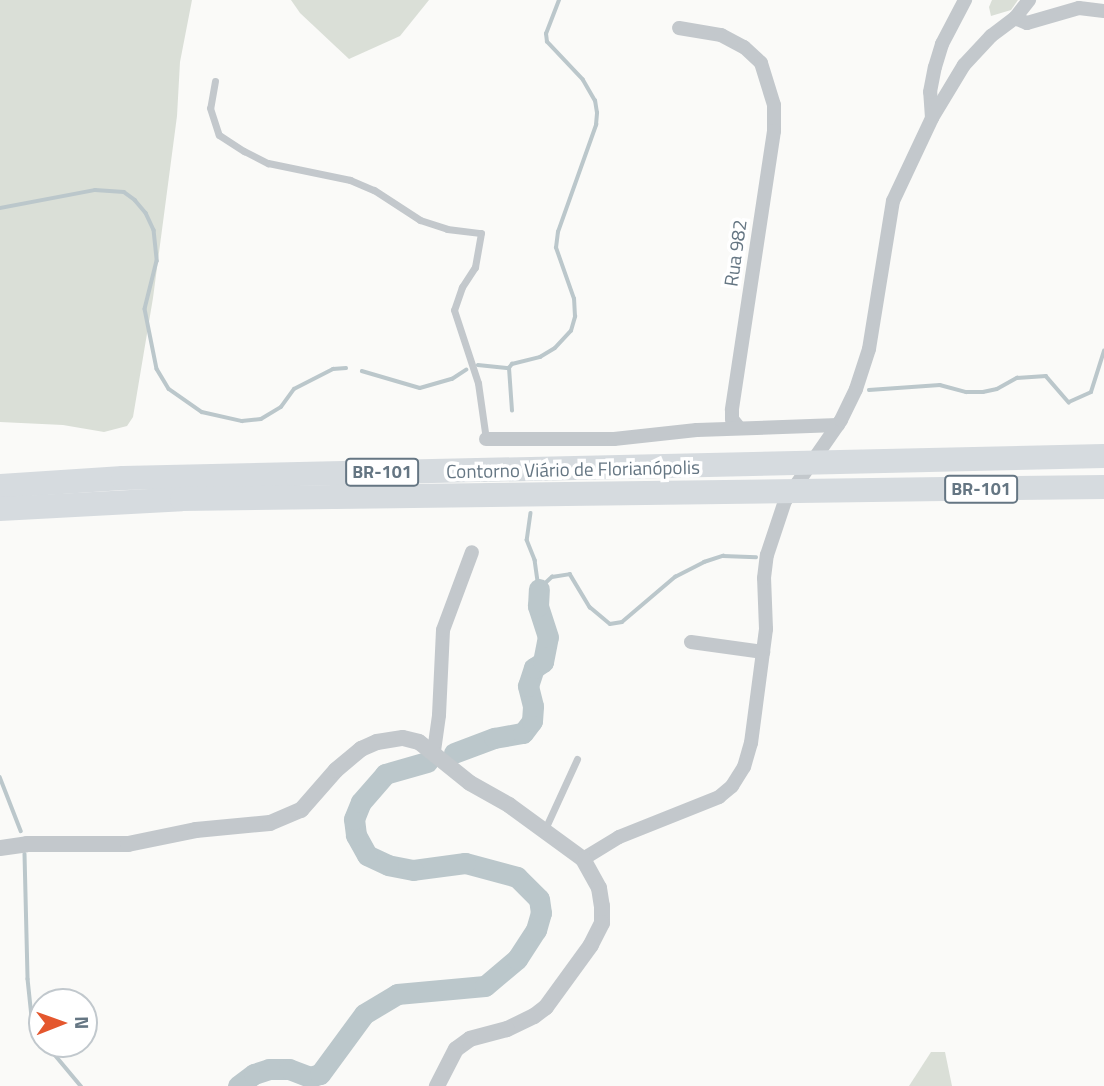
<!DOCTYPE html>
<meta charset="utf-8">
<style>
body{margin:0}
#map{position:relative;width:1104px;height:1086px;overflow:hidden;background:#fafaf8;font-family:"Titillium Web",sans-serif}
div>[style]{position:absolute}
.green>*{inset:0;background:#dadfd7}
.stream>*{height:3.5px;margin:-1.75px;padding:0 1.75px;transform-origin:1.75px;border-radius:1.75px;background:#bbc7cb}
.river>*{height:21px;margin:-10.5px;padding:0 10.5px;transform-origin:10.5px;border-radius:10.5px;background:#bbc7cb}
.service>*{height:7px;margin:-3.5px;padding:0 3.5px;transform-origin:3.5px;border-radius:3.5px;background:#c3c8cc}
.minor>*{height:14px;margin:-7px;padding:0 7px;transform-origin:7px;border-radius:7px;background:#c3c8cc}
.tertiary>*{height:16px;margin:-8px;padding:0 8px;transform-origin:8px;border-radius:8px;background:#c3c8cc}
.motorway>*{height:24px;margin:-12px;padding:0 12px;transform-origin:12px;border-radius:12px;background:#d6dbdf}
span{translate:-50% -50%;white-space:nowrap;text-align:center;line-height:1.15;-webkit-text-stroke:7px #fff;paint-order:stroke}
.shield-label span{padding:2px 5px;background:#fff;border:2px solid;border-radius:5px;-webkit-text-stroke-width:0}
.shield-label{font-size:18px;color:#657683;font-weight:700}
.street-label{font-size:19px;color:#657683}
.north{position:absolute;left:28px;top:988px;width:70px;height:70px;box-sizing:border-box;background:#fff;border:2px solid #c1c8cd;border-radius:50%;rotate:89deg;font-size:19px;font-weight:700;line-height:28px;text-align:center;color:#657683}
.north::after{content:'';display:block;margin:auto;width:24px;height:32px;background:#e4572e;clip-path:polygon(50% 0,100% 100%,50% 72%,0 100%)}
</style>
<div id="map">
<div class="green">
<i style="clip-path:polygon(0 0,192px 0,180px 62px,177px 116px,153px 298px,133px 417px,127px 426px,104px 432px,63px 425px,0 422px)"></i>
<i style="clip-path:polygon(291px 0,429px 0,400px 36px,349px 59px,300px 13px)"></i>
<i style="clip-path:polygon(992px 0,1018px 0,1011px 10px,991px 16px,989px 7px)"></i>
<i style="clip-path:polygon(931px 1052px,945px 1052px,952px 1086px,909px 1086px)"></i>
</div>
<div class="stream">
<i style="left:0;top:208px;width:97px;rotate:-10.7deg"></i>
<i style="left:95px;top:190px;width:29px;rotate:4deg"></i>
<i style="left:124px;top:192px;width:14px;rotate:36deg"></i>
<i style="left:135px;top:200px;width:17px;rotate:50deg"></i>
<i style="left:146px;top:213px;width:19px;rotate:65deg"></i>
<i style="left:154px;top:230px;width:31px;rotate:84deg"></i>
<i style="left:157px;top:261px;width:49px;rotate:104deg"></i>
<i style="left:145px;top:309px;width:61px;rotate:78.7deg"></i>
<i style="left:157px;top:369px;width:23px;rotate:59deg"></i>
<i style="left:169px;top:389px;width:40px;rotate:34.9deg"></i>
<i style="left:202px;top:412px;width:41px;rotate:12.7deg"></i>
<i style="left:242px;top:421px;width:19px;rotate:-6deg"></i>
<i style="left:261px;top:419px;width:23px;rotate:-31deg"></i>
<i style="left:281px;top:407px;width:22px;rotate:-54deg"></i>
<i style="left:294px;top:389px;width:44px;rotate:-27.1deg"></i>
<i style="left:333px;top:369px;width:13px;rotate:-4deg"></i>
<i style="left:478px;top:365px;width:31px;rotate:6deg"></i>
<i style="left:362px;top:371px;width:60px;rotate:16.3deg"></i>
<i style="left:420px;top:388px;width:33px;rotate:-16deg"></i>
<i style="left:452px;top:379px;width:17px;rotate:-33deg"></i>
<i style="left:869px;top:390px;width:71px;rotate:-4deg"></i>
<i style="left:940px;top:385px;width:27px;rotate:15deg"></i>
<i style="left:966px;top:392px;width:17px"></i>
<i style="left:983px;top:392px;width:14px;rotate:-12deg"></i>
<i style="left:997px;top:389px;width:23px;rotate:-29deg"></i>
<i style="left:1017px;top:378px;width:29px;rotate:-4deg"></i>
<i style="left:1046px;top:376px;width:35px;rotate:49deg"></i>
<i style="left:1069px;top:402px;width:24px;rotate:-24deg"></i>
<i style="left:1091px;top:392px;width:43px;rotate:-72.4deg"></i>
<i style="left:512px;top:411px;width:43px;rotate:-94deg"></i>
<i style="left:509px;top:368px;width:5px;rotate:-53deg"></i>
<i style="left:512px;top:364px;width:29px;rotate:-14deg"></i>
<i style="left:540px;top:357px;width:17px;rotate:-31deg"></i>
<i style="left:555px;top:348px;width:23px;rotate:-47deg"></i>
<i style="left:571px;top:331px;width:15px;rotate:-74deg"></i>
<i style="left:575px;top:317px;width:18px;rotate:-93deg"></i>
<i style="left:574px;top:299px;width:54px;rotate:-109.4deg"></i>
<i style="left:556px;top:248px;width:16px;rotate:-83deg"></i>
<i style="left:558px;top:232px;width:114px;rotate:-70.4deg"></i>
<i style="left:596px;top:125px;width:12px;rotate:-85deg"></i>
<i style="left:597px;top:113px;width:12px;rotate:-99deg"></i>
<i style="left:595px;top:101px;width:24px;rotate:-120deg"></i>
<i style="left:583px;top:80px;width:52px;rotate:-133.5deg"></i>
<i style="left:547px;top:42px;width:8px;rotate:-97deg"></i>
<i style="left:546px;top:34px;width:36px;rotate:-69deg"></i>
<i style="left:531px;top:513px;width:27px;rotate:98deg"></i>
<i style="left:527px;top:540px;width:22px;rotate:68deg"></i>
<i style="left:535px;top:560px;width:29px;rotate:82deg"></i>
<i style="left:539px;top:589px;width:18px;rotate:-43deg"></i>
<i style="left:552px;top:577px;width:18px;rotate:-9deg"></i>
<i style="left:570px;top:574px;width:39px;rotate:59deg"></i>
<i style="left:590px;top:607px;width:26px;rotate:40deg"></i>
<i style="left:610px;top:624px;width:12px;rotate:-9deg"></i>
<i style="left:622px;top:622px;width:70px;rotate:-40.3deg"></i>
<i style="left:675px;top:577px;width:33px;rotate:-27deg"></i>
<i style="left:704px;top:562px;width:20px;rotate:-18deg"></i>
<i style="left:723px;top:556px;width:33px;rotate:2deg"></i>
<i style="left:0;top:777px;width:58px;rotate:68.7deg"></i>
<i style="left:25px;top:854px;width:125px;rotate:88.6deg"></i>
<i style="left:28px;top:979px;width:36px;rotate:84deg"></i>
<i style="left:32px;top:1015px;width:25px;rotate:67deg"></i>
<i style="left:46px;top:1044px;width:55px;rotate:50.2deg"></i>
</div>
<div class="river">
<i style="left:454px;top:753px;width:43px;rotate:-20.6deg"></i>
<i style="left:494px;top:738px;width:29px;rotate:-10deg"></i>
<i style="left:523px;top:733px;width:15px;rotate:-53deg"></i>
<i style="left:532px;top:721px;width:15px;rotate:-86deg"></i>
<i style="left:533px;top:706px;width:21px;rotate:-104deg"></i>
<i style="left:528px;top:686px;width:19px;rotate:-72deg"></i>
<i style="left:534px;top:668px;width:11px;rotate:-34deg"></i>
<i style="left:543px;top:662px;width:25px;rotate:-79deg"></i>
<i style="left:548px;top:637px;width:33px;rotate:-108deg"></i>
<i style="left:538px;top:606px;width:17px;rotate:-87deg"></i>
<i style="left:238px;top:1086px;width:20px;rotate:-37deg"></i>
<i style="left:254px;top:1074px;width:16px;rotate:-18deg"></i>
<i style="left:269px;top:1069px;width:20px"></i>
<i style="left:289px;top:1069px;width:22px;rotate:21deg"></i>
<i style="left:310px;top:1077px;width:10px;rotate:-17deg"></i>
<i style="left:320px;top:1074px;width:74px;rotate:-53.7deg"></i>
<i style="left:364px;top:1014px;width:39px;rotate:-31deg"></i>
<i style="left:397px;top:994px;width:88px;rotate:-5.2deg"></i>
<i style="left:485px;top:986px;width:42px;rotate:-40.2deg"></i>
<i style="left:517px;top:959px;width:35px;rotate:-57deg"></i>
<i style="left:536px;top:930px;width:18px;rotate:-74deg"></i>
<i style="left:541px;top:913px;width:14px;rotate:-98deg"></i>
<i style="left:539px;top:899px;width:31px;rotate:-135deg"></i>
<i style="left:517px;top:877px;width:54px;rotate:-164.9deg"></i>
<i style="left:465px;top:863px;width:52px;rotate:172.3deg"></i>
<i style="left:413px;top:870px;width:25px;rotate:-169deg"></i>
<i style="left:388px;top:865px;width:23px;rotate:-155deg"></i>
<i style="left:367px;top:855px;width:23px;rotate:-119deg"></i>
<i style="left:356px;top:835px;width:16px;rotate:-97deg"></i>
<i style="left:354px;top:819px;width:18px;rotate:-68deg"></i>
<i style="left:361px;top:802px;width:37px;rotate:-49deg"></i>
<i style="left:385px;top:774px;width:44px;rotate:-15.9deg"></i>
</div>
<div class="service">
<i style="left:215px;top:81px;width:27px;rotate:100deg"></i>
<i style="left:210px;top:108px;width:28px;rotate:72deg"></i>
<i style="left:219px;top:135px;width:30px;rotate:33deg"></i>
<i style="left:244px;top:151px;width:27px;rotate:27deg"></i>
<i style="left:268px;top:163px;width:84px;rotate:11.7deg"></i>
<i style="left:350px;top:180px;width:26px;rotate:23deg"></i>
<i style="left:374px;top:190px;width:55px;rotate:33.1deg"></i>
<i style="left:420px;top:220px;width:28px;rotate:18deg"></i>
<i style="left:447px;top:229px;width:34px;rotate:7deg"></i>
<i style="left:481px;top:233px;width:35px;rotate:100deg"></i>
<i style="left:475px;top:267px;width:24px;rotate:123deg"></i>
<i style="left:462px;top:287px;width:24px;rotate:109deg"></i>
<i style="left:454px;top:310px;width:77px;rotate:71.8deg"></i>
<i style="left:478px;top:383px;width:57px;rotate:81.9deg"></i>
<i style="left:545px;top:829px;width:77px;rotate:-65.4deg"></i>
</div>
<div class="minor">
<i style="left:1015px;top:18px;width:13px;rotate:23deg"></i>
<i style="left:1027px;top:23px;width:54px;rotate:-16.1deg"></i>
<i style="left:1079px;top:8px;width:25px;rotate:7deg"></i>
<i style="left:679px;top:28px;width:43px;rotate:9.5deg"></i>
<i style="left:721px;top:35px;width:26px;rotate:28deg"></i>
<i style="left:744px;top:47px;width:23px;rotate:43deg"></i>
<i style="left:761px;top:63px;width:44px;rotate:72.8deg"></i>
<i style="left:774px;top:105px;width:26px;rotate:90deg"></i>
<i style="left:774px;top:131px;width:282px;rotate:98.6deg"></i>
<i style="left:732px;top:410px;width:9px;rotate:90deg"></i>
<i style="left:732px;top:419px;width:11px;rotate:52deg"></i>
<i style="left:932px;top:118px;width:26px;rotate:-94deg"></i>
<i style="left:930px;top:92px;width:25px;rotate:-79deg"></i>
<i style="left:935px;top:67px;width:24px;rotate:-73deg"></i>
<i style="left:942px;top:44px;width:50px;rotate:-62.4deg"></i>
<i style="left:486px;top:439px;width:128px"></i>
<i style="left:614px;top:439px;width:83px;rotate:-6.2deg"></i>
<i style="left:697px;top:430px;width:141px;rotate:-2deg"></i>
<i style="left:691px;top:642px;width:73px;rotate:7.9deg"></i>
<i style="left:434px;top:751px;width:36px;rotate:-82deg"></i>
<i style="left:439px;top:715px;width:85px;rotate:-87.3deg"></i>
<i style="left:443px;top:630px;width:83px;rotate:-69.6deg"></i>
<i style="left:583px;top:859px;width:42px;rotate:-31.4deg"></i>
<i style="left:619px;top:837px;width:108px;rotate:-21.8deg"></i>
<i style="left:719px;top:797px;width:17px;rotate:-40deg"></i>
<i style="left:732px;top:786px;width:22px;rotate:-58deg"></i>
<i style="left:744px;top:767px;width:25px;rotate:-74deg"></i>
<i style="left:751px;top:743px;width:115px;rotate:-82.5deg"></i>
<i style="left:766px;top:629px;width:51px;rotate:-92.2deg"></i>
<i style="left:764px;top:578px;width:23px;rotate:-83deg"></i>
<i style="left:767px;top:555px;width:57px;rotate:-71.6deg"></i>
<i style="left:785px;top:501px;width:98px;rotate:-55.3deg"></i>
<i style="left:841px;top:420px;width:34px;rotate:-64deg"></i>
<i style="left:856px;top:389px;width:42px;rotate:-72deg"></i>
<i style="left:869px;top:349px;width:150px;rotate:-80.8deg"></i>
<i style="left:893px;top:201px;width:92px;rotate:-64.8deg"></i>
<i style="left:932px;top:118px;width:62px;rotate:-58.9deg"></i>
<i style="left:964px;top:65px;width:40px;rotate:-47deg"></i>
<i style="left:991px;top:36px;width:30px;rotate:-37deg"></i>
<i style="left:1015px;top:18px;width:23px;rotate:-52deg"></i>
</div>
<div class="tertiary">
<i style="left:0;top:848px;width:27px;rotate:-8deg"></i>
<i style="left:27px;top:844px;width:101px"></i>
<i style="left:128px;top:844px;width:69px;rotate:-11.6deg"></i>
<i style="left:196px;top:830px;width:74px;rotate:-5.4deg"></i>
<i style="left:270px;top:823px;width:34px;rotate:-23deg"></i>
<i style="left:301px;top:810px;width:53px;rotate:-48.8deg"></i>
<i style="left:336px;top:770px;width:33px;rotate:-40deg"></i>
<i style="left:361px;top:749px;width:17px;rotate:-24deg"></i>
<i style="left:377px;top:742px;width:26px;rotate:-9deg"></i>
<i style="left:403px;top:738px;width:16px;rotate:14deg"></i>
<i style="left:419px;top:742px;width:65px;rotate:38.8deg"></i>
<i style="left:470px;top:783px;width:45px;rotate:29.4deg"></i>
<i style="left:509px;top:805px;width:92px;rotate:36.1deg"></i>
<i style="left:583px;top:859px;width:33px;rotate:61deg"></i>
<i style="left:599px;top:888px;width:18px;rotate:81deg"></i>
<i style="left:602px;top:906px;width:17px;rotate:90deg"></i>
<i style="left:602px;top:923px;width:25px;rotate:117deg"></i>
<i style="left:591px;top:945px;width:77px;rotate:126deg"></i>
<i style="left:546px;top:1007px;width:15px;rotate:143deg"></i>
<i style="left:534px;top:1016px;width:30px;rotate:154deg"></i>
<i style="left:507px;top:1029px;width:38px;rotate:165deg"></i>
<i style="left:470px;top:1039px;width:17px;rotate:144deg"></i>
<i style="left:456px;top:1049px;width:42px;rotate:117.2deg"></i>
</div>
<div class="motorway">
<i style="left:0;top:486px;width:123px;rotate:-3.7deg"></i>
<i style="left:123px;top:478px;width:981px;rotate:-1.28deg"></i>
<i style="left:0;top:509px;width:182px;rotate:-3.1deg"></i>
<i style="left:182px;top:499px;width:922px;rotate:-0.75deg"></i>
</div>
<div class="shield-label">
<span style="left:382px;top:472px">BR-101</span>
<span style="left:981px;top:489px">BR-101</span>
</div>
<div class="street-label">
<span style="left:735px;top:253px;rotate:-82deg">Rua 982</span>
<span style="left:573px;top:469px;rotate:-1deg">Contorno Viário de Florianópolis</span>
</div>
<div class="north">N</div>
</div>
